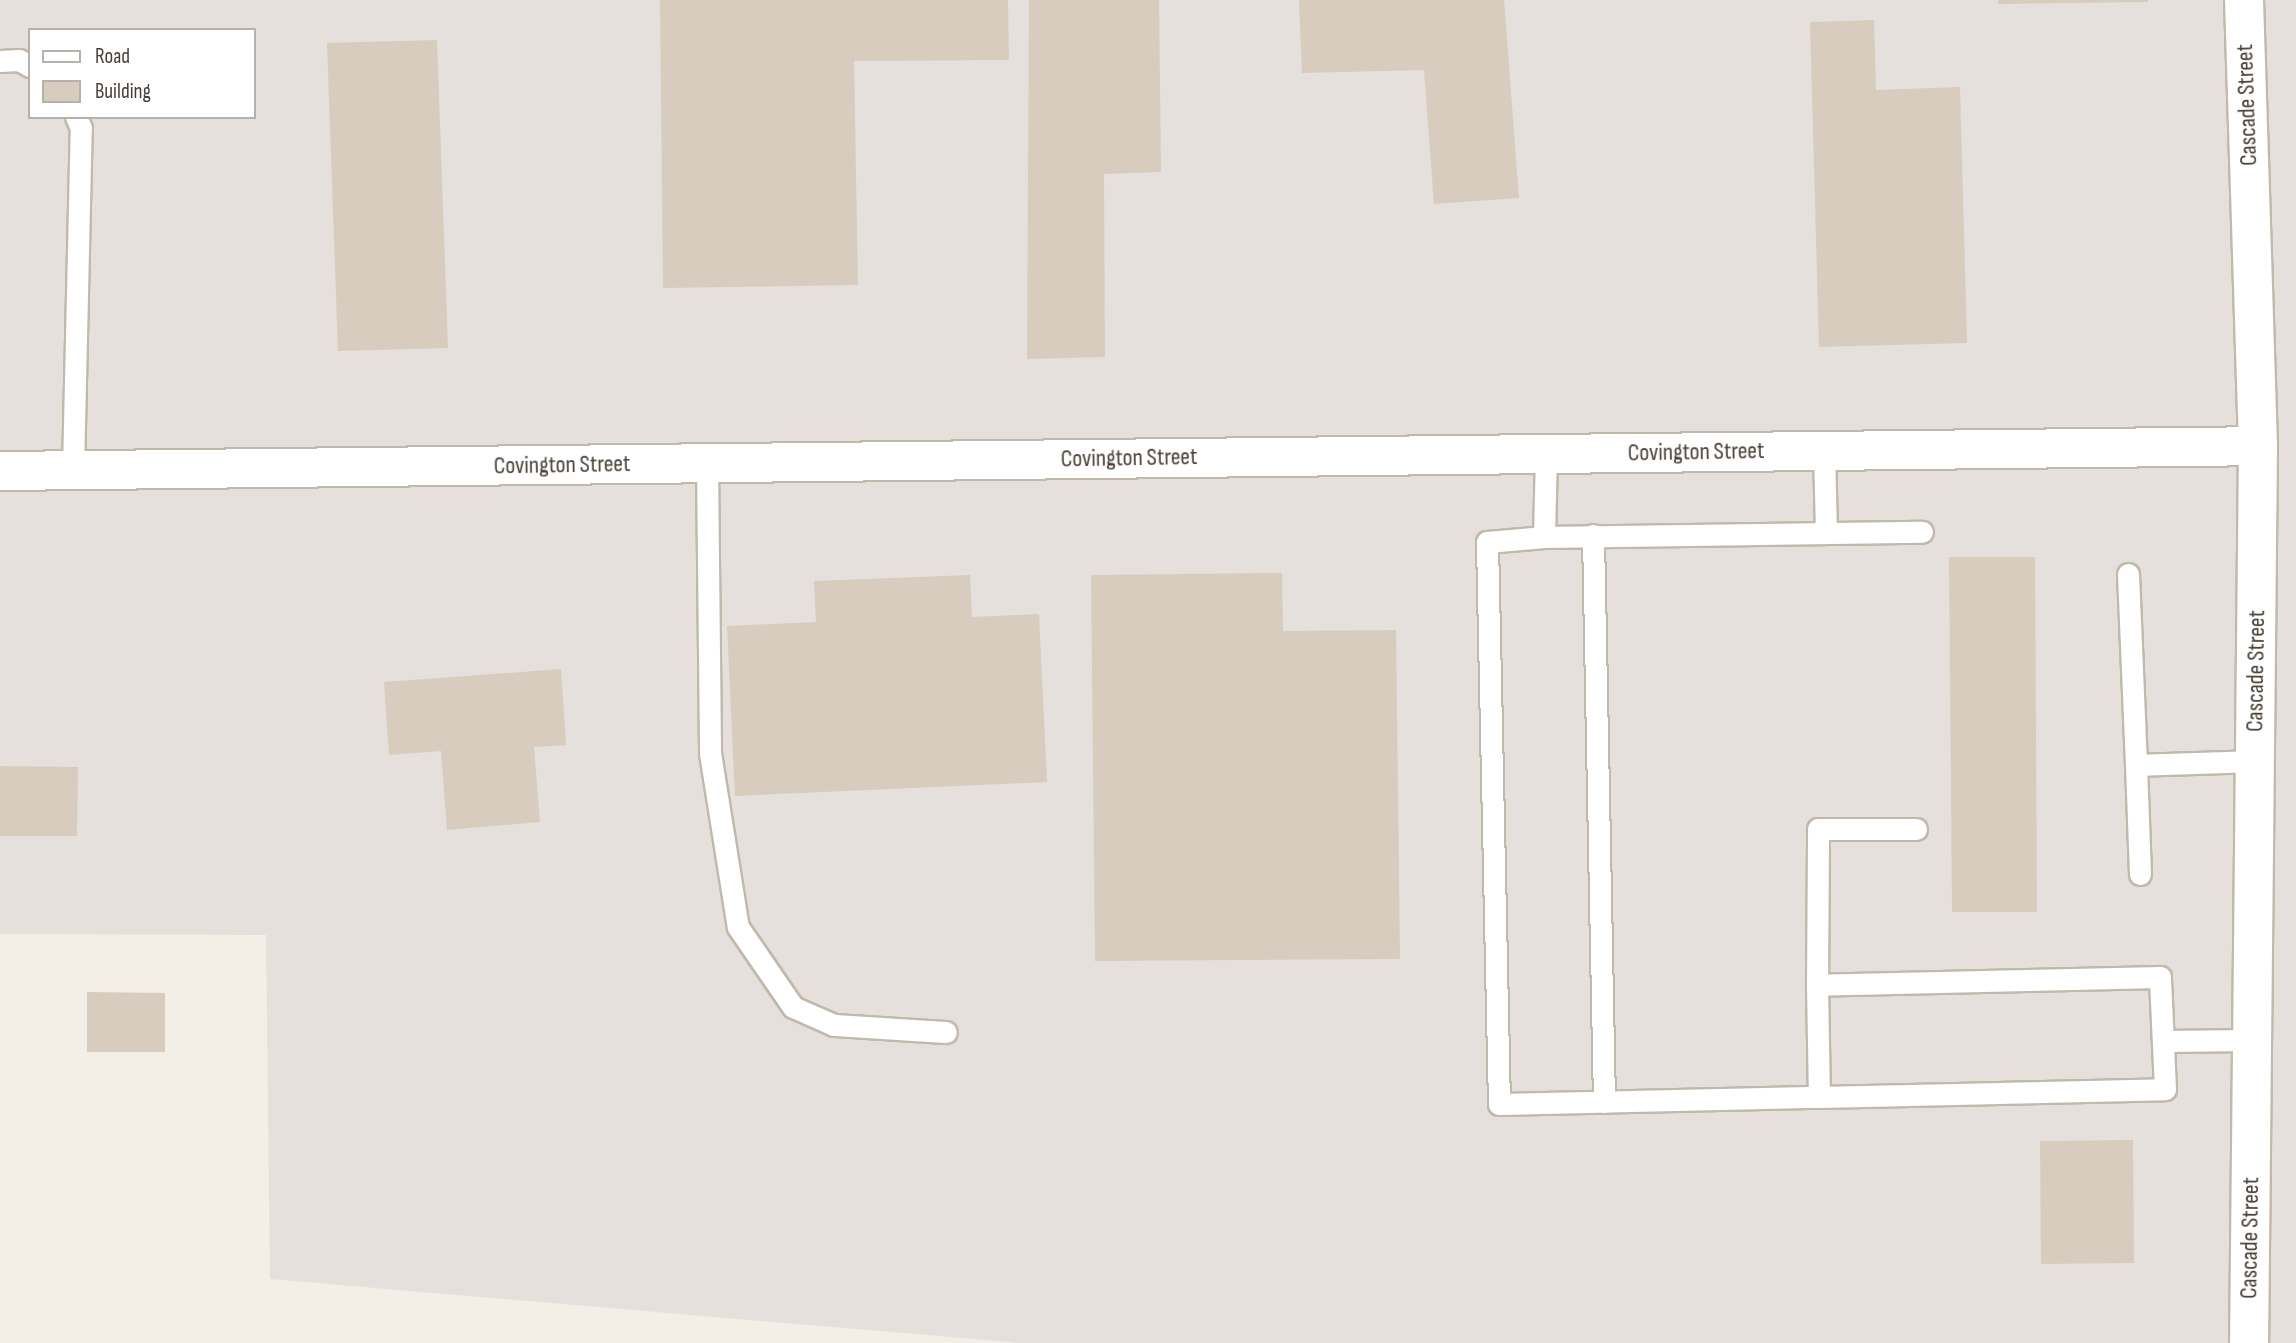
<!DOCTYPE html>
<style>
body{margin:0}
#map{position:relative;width:2296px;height:1343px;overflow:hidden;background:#f3eee6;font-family:"Sofia Sans Condensed",sans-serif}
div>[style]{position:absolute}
.industrial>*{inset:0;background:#e5e0db}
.building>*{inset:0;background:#d8ccbe}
.roads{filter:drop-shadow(2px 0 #c2b8ab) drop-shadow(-2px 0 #c2b8ab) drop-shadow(0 2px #c2b8ab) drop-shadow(0 -2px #c2b8ab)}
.service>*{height:21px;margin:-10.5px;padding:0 10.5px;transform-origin:10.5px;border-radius:10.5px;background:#fff}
.minor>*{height:38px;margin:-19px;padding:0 19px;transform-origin:19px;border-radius:19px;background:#fff}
span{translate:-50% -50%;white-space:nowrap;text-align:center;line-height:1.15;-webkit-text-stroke:5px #fff;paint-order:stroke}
.street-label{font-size:24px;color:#463e35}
.legend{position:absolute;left:28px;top:28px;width:228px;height:91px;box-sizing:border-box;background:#fff;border:2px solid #b5b2ae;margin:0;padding:9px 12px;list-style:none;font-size:21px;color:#463e35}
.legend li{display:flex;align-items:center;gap:14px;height:35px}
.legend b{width:35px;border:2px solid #b5b2ae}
</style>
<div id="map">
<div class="industrial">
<i style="clip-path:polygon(evenodd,0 0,2296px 0,2296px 1343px,1020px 1343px,270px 1279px,266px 935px,0 934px,0 0,30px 30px,254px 30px,254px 117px,30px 117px,30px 30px)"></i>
</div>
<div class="building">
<i style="clip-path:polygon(660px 0,1008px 0,1009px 60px,854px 61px,858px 285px,663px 288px)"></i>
<i style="clip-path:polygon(1029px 0,1159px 0,1161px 172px,1104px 174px,1105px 357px,1027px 359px)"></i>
<i style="clip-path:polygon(1299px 0,1504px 0,1519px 198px,1434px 204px,1424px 70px,1302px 73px)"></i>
<i style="clip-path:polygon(1998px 0,2148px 0,2148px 2px,1998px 4px)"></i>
<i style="clip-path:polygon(1874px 20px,1876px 90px,1960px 87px,1967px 343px,1819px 347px,1810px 22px)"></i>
<i style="clip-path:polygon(437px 40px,448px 348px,338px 351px,327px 43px)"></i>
<i style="clip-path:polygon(1949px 557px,2035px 557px,2037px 912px,1952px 912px)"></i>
<i style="clip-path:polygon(1282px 573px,1283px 631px,1396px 630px,1400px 959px,1095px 961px,1091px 575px)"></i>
<i style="clip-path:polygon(970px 575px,972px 617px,1039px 614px,1047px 782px,735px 796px,727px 626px,816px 622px,814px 581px)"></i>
<i style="clip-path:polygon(561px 669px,566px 745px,534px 747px,540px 822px,447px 830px,441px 751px,389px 755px,384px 682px)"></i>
<i style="clip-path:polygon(0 766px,78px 767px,77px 836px,0 836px)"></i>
<i style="clip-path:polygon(87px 992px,165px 993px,165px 1052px,87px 1052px)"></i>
<i style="clip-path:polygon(2133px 1140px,2134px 1263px,2041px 1264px,2040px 1141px)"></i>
</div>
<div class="roads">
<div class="service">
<i style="left:0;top:61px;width:19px;rotate:-3deg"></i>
<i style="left:19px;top:60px;width:13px;rotate:29deg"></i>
<i style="left:1824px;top:451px;width:82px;rotate:88.6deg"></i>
<i style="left:1546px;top:454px;width:83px;rotate:91.4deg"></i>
<i style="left:1544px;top:537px;width:378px;rotate:-0.8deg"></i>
<i style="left:707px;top:463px;width:290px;rotate:89.4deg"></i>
<i style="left:710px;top:753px;width:176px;rotate:80.9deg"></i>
<i style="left:738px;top:927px;width:97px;rotate:55.5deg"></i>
<i style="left:793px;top:1007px;width:45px;rotate:23.7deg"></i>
<i style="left:834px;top:1025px;width:112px;rotate:3.6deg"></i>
<i style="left:73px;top:470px;width:342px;rotate:-88.7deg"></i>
<i style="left:81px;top:128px;width:12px;rotate:-114deg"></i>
<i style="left:1593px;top:535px;width:567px;rotate:88.89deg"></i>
<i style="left:1544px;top:537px;width:57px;rotate:175deg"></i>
<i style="left:1487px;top:542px;width:562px;rotate:88.78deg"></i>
<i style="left:1499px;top:1104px;width:320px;rotate:-1.3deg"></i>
<i style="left:1819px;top:1097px;width:346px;rotate:-1.3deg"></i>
<i style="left:2165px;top:1089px;width:112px;rotate:-92.6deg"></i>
<i style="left:2160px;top:977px;width:343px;rotate:178.7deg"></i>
<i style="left:1817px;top:985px;width:112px;rotate:89deg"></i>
<i style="left:2128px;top:574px;width:191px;rotate:87.6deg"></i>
<i style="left:2140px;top:874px;width:109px;rotate:-92.1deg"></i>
<i style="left:2136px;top:765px;width:119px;rotate:-1.9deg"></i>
<i style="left:1817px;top:985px;width:156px;rotate:-89.6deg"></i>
<i style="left:1818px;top:829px;width:98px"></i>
<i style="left:2163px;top:1041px;width:89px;rotate:-0.6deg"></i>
</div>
<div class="minor">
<i style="left:2244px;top:0;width:446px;rotate:88.2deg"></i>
<i style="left:2258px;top:446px;width:897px;rotate:90.57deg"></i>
<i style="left:0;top:471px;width:2258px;rotate:-0.63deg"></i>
</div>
</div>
<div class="street-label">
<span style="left:2247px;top:105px;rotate:-92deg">Cascade Street</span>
<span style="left:1696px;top:452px;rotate:-1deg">Covington Street</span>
<span style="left:1129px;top:458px;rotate:-1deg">Covington Street</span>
<span style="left:562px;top:465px;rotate:-1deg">Covington Street</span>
<span style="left:2256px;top:671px;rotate:-89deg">Cascade Street</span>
<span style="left:2250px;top:1238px;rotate:-89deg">Cascade Street</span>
</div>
<ul class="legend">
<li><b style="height:9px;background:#fff"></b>Road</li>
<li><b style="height:19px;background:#d8ccbe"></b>Building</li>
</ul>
</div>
